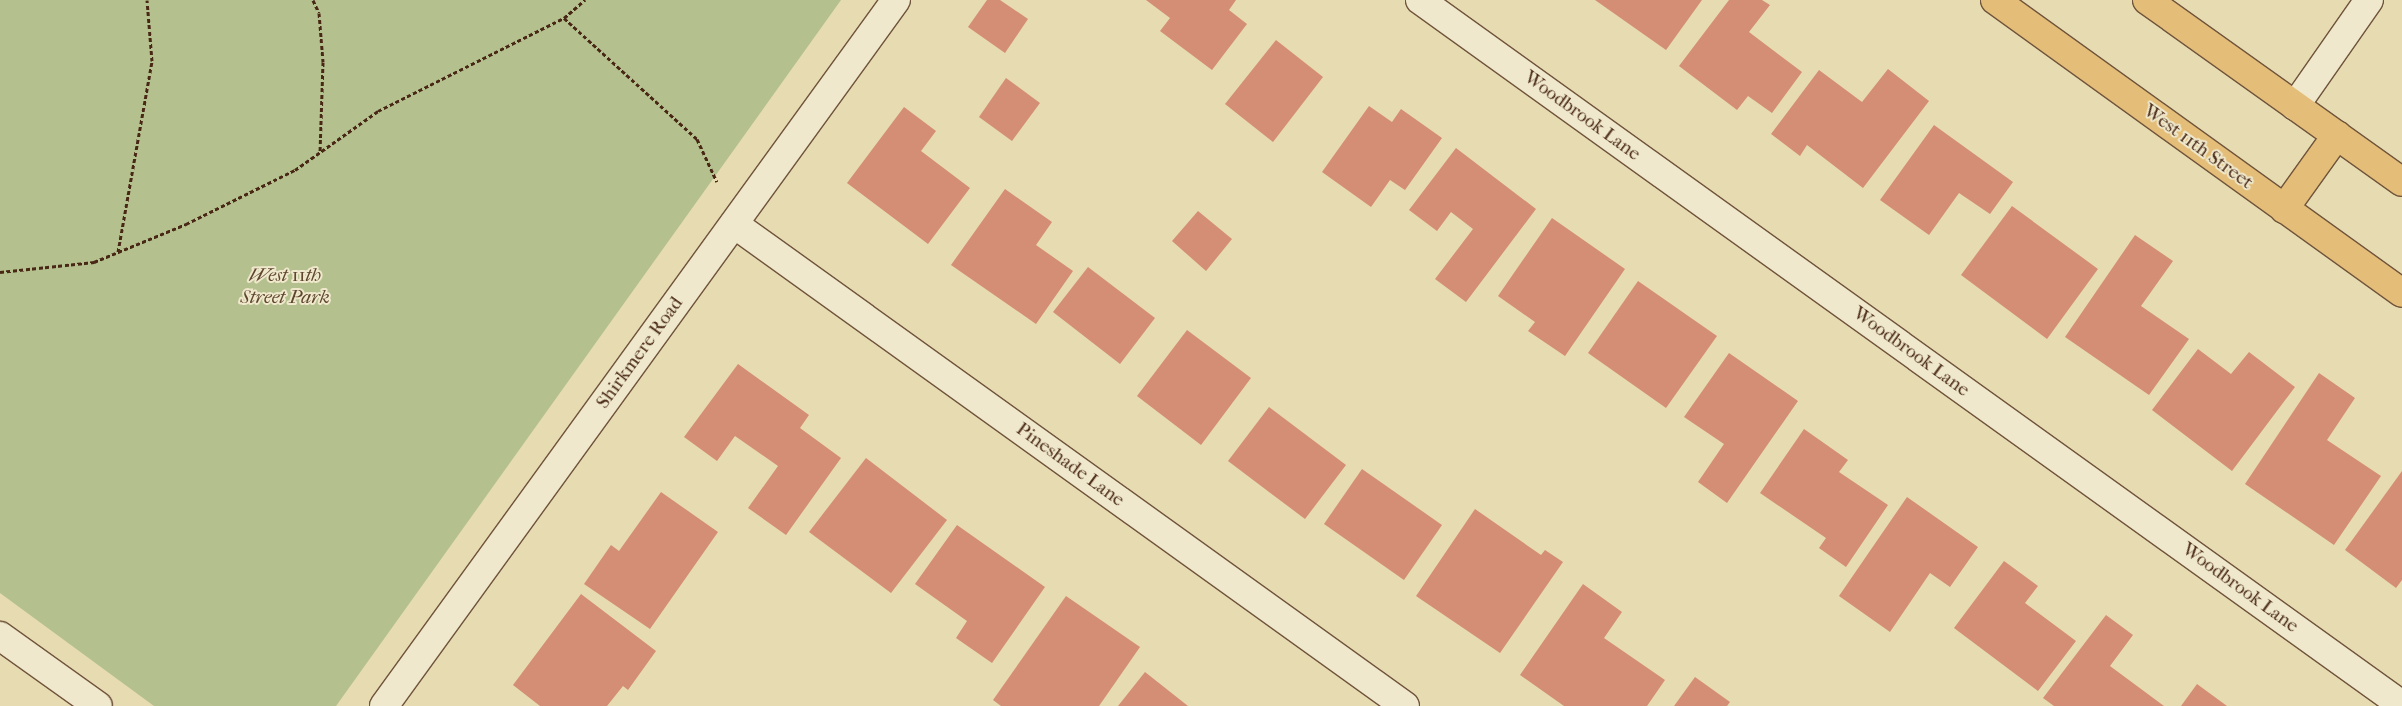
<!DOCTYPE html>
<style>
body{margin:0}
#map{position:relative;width:2402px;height:706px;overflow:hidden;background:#e7dbb1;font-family:"IM FELL French Canon",serif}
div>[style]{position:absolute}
.green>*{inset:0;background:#b4c08d}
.building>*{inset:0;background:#d48e75}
.path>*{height:3px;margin-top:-1.5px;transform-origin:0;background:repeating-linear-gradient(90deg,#482715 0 4px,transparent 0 6.5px)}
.roads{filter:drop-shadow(1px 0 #70543c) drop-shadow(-1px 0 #70543c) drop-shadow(0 1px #70543c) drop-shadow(0 -1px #70543c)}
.minor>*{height:28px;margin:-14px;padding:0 14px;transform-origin:14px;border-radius:14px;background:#efe8cc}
.major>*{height:28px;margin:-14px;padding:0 14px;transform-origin:14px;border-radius:14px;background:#e4be78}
span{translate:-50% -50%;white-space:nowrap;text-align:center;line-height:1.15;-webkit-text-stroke:4px #efe8cc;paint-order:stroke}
.street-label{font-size:19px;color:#482715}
.park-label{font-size:19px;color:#5e462d;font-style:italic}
</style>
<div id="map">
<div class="green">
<i style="clip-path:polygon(0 0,841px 0,336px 706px,154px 706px,0 593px)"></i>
</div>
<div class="building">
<i style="clip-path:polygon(987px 0,1000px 0,1028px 19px,1005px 53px,968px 27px)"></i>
<i style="clip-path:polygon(1146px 0,1236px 0,1229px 10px,1247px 24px,1212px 70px,1160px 31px,1170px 18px)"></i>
<i style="clip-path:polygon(1595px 0,1702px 0,1666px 50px)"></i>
<i style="clip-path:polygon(1729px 0,1762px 0,1770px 5px,1749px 32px,1802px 72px,1772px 113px,1748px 96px,1737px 110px,1679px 66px)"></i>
<i style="clip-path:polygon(1276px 40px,1323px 77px,1273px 142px,1225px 104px)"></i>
<i style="clip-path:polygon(1888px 69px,1929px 101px,1863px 188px,1807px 145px,1800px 156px,1771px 134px,1819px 70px,1862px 102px)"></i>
<i style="clip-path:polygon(1006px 78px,1040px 103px,1012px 141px,979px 117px)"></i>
<i style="clip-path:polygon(1369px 106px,1392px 122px,1401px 109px,1442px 138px,1405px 190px,1390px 180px,1371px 207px,1322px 172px)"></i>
<i style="clip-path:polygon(904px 107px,936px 131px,921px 151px,970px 188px,928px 244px,847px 183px)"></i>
<i style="clip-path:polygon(1934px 125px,2013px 182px,1990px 214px,1959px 193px,1929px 235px,1880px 200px)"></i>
<i style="clip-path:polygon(1456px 148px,1536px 209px,1466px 302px,1435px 279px,1473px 229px,1451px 212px,1437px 231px,1409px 210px)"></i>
<i style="clip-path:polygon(1005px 189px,1052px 222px,1036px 245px,1073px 271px,1036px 324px,951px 265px)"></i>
<i style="clip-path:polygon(2012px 206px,2098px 269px,2047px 339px,1961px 275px)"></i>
<i style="clip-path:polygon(1198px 211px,1232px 239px,1206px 271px,1172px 241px)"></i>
<i style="clip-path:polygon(1552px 218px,1625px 269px,1565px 356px,1528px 331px,1535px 322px,1498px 296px)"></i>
<i style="clip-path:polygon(2135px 235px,2173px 261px,2141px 306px,2189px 339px,2149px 395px,2065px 337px)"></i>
<i style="clip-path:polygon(1088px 267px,1155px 318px,1120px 364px,1053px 312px)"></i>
<i style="clip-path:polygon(1638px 281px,1717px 336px,1666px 408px,1588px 353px)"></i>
<i style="clip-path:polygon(1187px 330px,1251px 378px,1201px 445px,1137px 396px)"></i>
<i style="clip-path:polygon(2198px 349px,2231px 374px,2249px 352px,2295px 387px,2232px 471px,2152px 410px)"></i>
<i style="clip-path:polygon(1729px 353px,1798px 401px,1727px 503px,1698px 482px,1724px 444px,1684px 417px)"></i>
<i style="clip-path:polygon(738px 364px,809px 415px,800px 428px,841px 458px,786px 535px,748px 508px,778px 466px,735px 436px,717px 461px,684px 437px)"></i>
<i style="clip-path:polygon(2319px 373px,2355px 398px,2327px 440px,2381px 476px,2334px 545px,2245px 484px)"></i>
<i style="clip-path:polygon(1269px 407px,1346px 465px,1305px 519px,1228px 461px)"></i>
<i style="clip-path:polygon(1804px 429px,1848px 460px,1839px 472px,1888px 505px,1846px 567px,1819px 548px,1826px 538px,1760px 493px)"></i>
<i style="clip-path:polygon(866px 458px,947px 520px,891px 593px,809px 532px)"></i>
<i style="clip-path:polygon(1362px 469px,1442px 525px,1404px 580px,1324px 524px)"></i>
<i style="clip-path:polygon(2402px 471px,2402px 580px,2396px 588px,2345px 550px)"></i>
<i style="clip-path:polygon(661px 492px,718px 532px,650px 629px,584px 584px,611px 545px,619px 551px)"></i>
<i style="clip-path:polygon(1907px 497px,1978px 547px,1950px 587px,1930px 573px,1890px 632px,1839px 596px)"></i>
<i style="clip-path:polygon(1475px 509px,1541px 555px,1545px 550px,1563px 562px,1500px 653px,1416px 596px)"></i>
<i style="clip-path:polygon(957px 525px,1045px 587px,992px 663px,956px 638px,967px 621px,915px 584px)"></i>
<i style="clip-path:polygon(2004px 561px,2038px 586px,2025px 603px,2076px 641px,2038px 691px,1954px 628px)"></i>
<i style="clip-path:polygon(1583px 584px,1622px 612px,1604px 638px,1665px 680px,1647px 706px,1564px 706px,1520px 675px)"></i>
<i style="clip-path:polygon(581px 594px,656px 651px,628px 690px,623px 686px,607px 706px,540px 706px,513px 685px)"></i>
<i style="clip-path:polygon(1066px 596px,1140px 647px,1099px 706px,1001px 706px,993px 700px)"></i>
<i style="clip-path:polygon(2106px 615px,2133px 635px,2110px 666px,2164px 706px,2054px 706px,2043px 698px)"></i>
<i style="clip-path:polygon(1145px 672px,1188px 706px,1118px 706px)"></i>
<i style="clip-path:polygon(1695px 677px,1730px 702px,1727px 706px,1674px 706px)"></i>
<i style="clip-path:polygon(2197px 684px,2227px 706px,2181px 706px)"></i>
</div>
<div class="path">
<i style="left:313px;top:0;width:14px;rotate:65deg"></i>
<i style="left:319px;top:13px;width:49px;rotate:85.3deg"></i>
<i style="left:323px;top:62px;width:89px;rotate:91.9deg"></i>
<i style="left:564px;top:18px;width:180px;rotate:42.3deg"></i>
<i style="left:697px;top:139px;width:47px;rotate:65.1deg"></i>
<i style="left:118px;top:252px;width:194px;rotate:-79.9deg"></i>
<i style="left:152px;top:61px;width:61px;rotate:-94.7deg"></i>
<i style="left:0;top:272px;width:95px;rotate:-6.1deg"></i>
<i style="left:94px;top:262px;width:100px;rotate:-22.4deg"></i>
<i style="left:186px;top:224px;width:122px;rotate:-26.4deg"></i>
<i style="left:295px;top:170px;width:102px;rotate:-35.4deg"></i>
<i style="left:378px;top:111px;width:208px;rotate:-26.6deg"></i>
<i style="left:564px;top:18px;width:28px;rotate:-41deg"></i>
</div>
<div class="roads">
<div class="minor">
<i style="left:1420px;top:0;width:1209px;rotate:35.68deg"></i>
<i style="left:2295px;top:106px;width:129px;rotate:-55.1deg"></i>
<i style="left:734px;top:224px;width:826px;rotate:35.69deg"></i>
<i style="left:0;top:636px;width:120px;rotate:35.5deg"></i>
<i style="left:384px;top:706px;width:872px;rotate:-54.05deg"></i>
</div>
<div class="major">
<i style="left:1995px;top:0;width:501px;rotate:35.75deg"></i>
<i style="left:2147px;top:0;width:313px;rotate:35.5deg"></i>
<i style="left:2284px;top:209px;width:91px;rotate:-54.4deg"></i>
</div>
</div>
<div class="street-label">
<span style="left:1582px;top:116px;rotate:36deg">Woodbrook Lane</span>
<span style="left:2198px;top:147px;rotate:36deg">West 11th Street</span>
<span style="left:1911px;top:352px;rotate:36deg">Woodbrook Lane</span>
<span style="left:640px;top:353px;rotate:-54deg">Shirkmere Road</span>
<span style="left:1070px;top:465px;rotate:36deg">Pineshade Lane</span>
<span style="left:2240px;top:588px;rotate:36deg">Woodbrook Lane</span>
</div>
<div class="park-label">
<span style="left:285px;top:287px">West 11th<br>Street Park</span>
</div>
</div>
